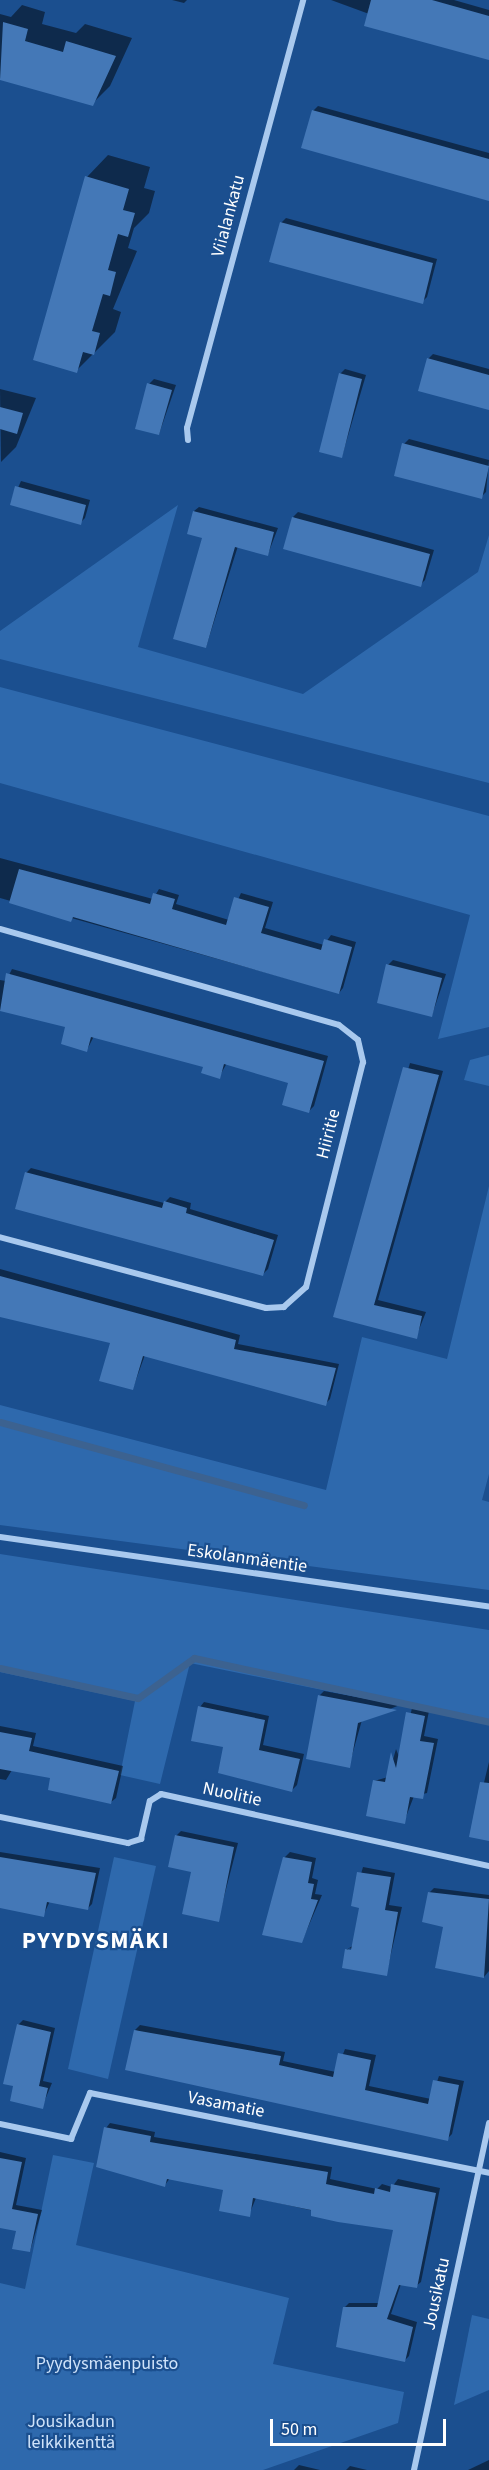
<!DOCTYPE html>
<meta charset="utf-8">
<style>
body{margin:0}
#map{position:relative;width:489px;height:2470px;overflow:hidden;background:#1b4f8f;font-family:"Source Sans 3",sans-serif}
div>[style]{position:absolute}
.green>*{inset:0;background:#2e69ad}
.shadow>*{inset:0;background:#0007}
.stream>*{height:7px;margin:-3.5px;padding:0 3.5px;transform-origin:3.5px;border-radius:3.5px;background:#3c6290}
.building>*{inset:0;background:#4478b7}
.street>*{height:6px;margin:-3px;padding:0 3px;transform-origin:3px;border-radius:3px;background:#a9c9ee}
span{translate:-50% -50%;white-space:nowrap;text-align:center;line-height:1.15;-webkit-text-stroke:4.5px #1b4f8f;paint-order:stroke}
.street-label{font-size:18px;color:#fff}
.park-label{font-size:18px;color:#cfe3fa}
.district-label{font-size:24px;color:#fff;font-weight:700;letter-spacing:1.5px}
.scale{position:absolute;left:270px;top:2419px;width:176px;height:27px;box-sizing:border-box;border:3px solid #fff;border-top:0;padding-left:8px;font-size:18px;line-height:21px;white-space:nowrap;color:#fff;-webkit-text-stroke:4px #1b4f8f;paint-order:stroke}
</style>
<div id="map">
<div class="green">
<i style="clip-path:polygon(178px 505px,138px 647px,303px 694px,478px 572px,489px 535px,489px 783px,0 659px,0 631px)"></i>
<i style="clip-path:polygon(0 687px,489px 816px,489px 1027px,438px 1039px,470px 915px,0 783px)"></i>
<i style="clip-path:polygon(489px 1055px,489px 1086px,464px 1080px,470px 1060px)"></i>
<i style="clip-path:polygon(489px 1186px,489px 1474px,482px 1500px,489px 1502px,489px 1590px,0 1525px,0 1405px,326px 1490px,362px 1337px,447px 1359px)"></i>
<i style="clip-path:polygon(0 1554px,489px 1630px,489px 1724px,190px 1663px,160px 1784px,120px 1775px,135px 1701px,0 1672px)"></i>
<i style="clip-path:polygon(114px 1857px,156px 1866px,108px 2079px,68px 2069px)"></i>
<i style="clip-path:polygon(53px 2155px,94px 2163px,76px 2245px,289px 2298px,273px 2364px,404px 2392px,398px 2423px,263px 2470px,0 2470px,0 2283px,25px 2289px)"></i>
<i style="clip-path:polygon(472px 2315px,489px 2319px,489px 2390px,454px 2405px)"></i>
</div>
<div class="shadow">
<i style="clip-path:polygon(172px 0,187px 0,184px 3px)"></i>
<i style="clip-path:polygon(331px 0,454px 0,489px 10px,489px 58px)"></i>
<i style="clip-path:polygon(22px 5px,45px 12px,42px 24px,76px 33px,85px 24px,132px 38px,110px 86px,92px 104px,0 78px,0 14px,11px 17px)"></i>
<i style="clip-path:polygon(318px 106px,489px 153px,489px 199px,313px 111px)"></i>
<i style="clip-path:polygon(108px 155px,150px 167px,144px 188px,155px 191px,149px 213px,134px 228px,128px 248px,137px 251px,113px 309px,121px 312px,115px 332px,76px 371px,87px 177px)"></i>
<i style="clip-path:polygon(286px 218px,437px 259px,427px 297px,422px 302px,281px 223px)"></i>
<i style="clip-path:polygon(433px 354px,489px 369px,489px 409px,428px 359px)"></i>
<i style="clip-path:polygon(345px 369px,366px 375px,342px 456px,340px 374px)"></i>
<i style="clip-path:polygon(154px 379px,176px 385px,159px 434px,149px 384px)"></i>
<i style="clip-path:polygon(0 389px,36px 398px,16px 447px,1px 462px)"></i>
<i style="clip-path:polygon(409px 439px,489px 460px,486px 492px,481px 497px,404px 444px)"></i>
<i style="clip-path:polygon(21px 481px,90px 500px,85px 518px,80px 523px,11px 504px)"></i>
<i style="clip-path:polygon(199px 507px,278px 528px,268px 554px,238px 546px,206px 647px,204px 537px,194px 511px)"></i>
<i style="clip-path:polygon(298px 512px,434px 550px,425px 580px,420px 585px,293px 517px)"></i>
<i style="clip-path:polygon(0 858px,153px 899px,159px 889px,179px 895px,176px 904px,229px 920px,241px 893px,273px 902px,265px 928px,324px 945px,331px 935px,356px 942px,343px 988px,339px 993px,0 898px)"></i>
<i style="clip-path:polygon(393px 960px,446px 974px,432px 1015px,388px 965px)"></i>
<i style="clip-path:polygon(12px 969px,328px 1056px,314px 1106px,309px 1111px,290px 1082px,227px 1063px,219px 1077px,205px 1066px,94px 1036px,87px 1050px,67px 1026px,0 1010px,0 980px,6px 981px)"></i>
<i style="clip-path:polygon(410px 1063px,443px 1071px,378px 1300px,426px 1312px,416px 1337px,335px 1315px)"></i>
<i style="clip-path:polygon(31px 1168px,164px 1203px,170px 1197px,191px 1203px,190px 1209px,278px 1235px,268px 1269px,263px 1274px,26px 1173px)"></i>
<i style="clip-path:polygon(0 1269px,240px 1335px,238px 1344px,339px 1364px,330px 1399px,325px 1404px,145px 1355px,133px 1388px,112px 1342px,0 1314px)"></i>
<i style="clip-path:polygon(324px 1691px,400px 1705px,362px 1720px,349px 1766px,319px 1696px)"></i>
<i style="clip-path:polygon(204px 1702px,269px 1716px,263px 1745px,304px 1754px,297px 1785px,292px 1790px,225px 1746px,200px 1707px)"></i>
<i style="clip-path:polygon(412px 1708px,429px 1711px,424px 1736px,438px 1739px,427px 1793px,414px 1796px,404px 1822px,374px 1781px,388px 1777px,396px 1749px,400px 1759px)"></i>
<i style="clip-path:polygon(0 1726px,36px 1733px,33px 1746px,123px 1766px,116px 1798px,111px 1802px,52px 1777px,12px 1770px,6px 1780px,0 1779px)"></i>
<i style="clip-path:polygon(489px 1762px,489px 1840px,471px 1836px)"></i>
<i style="clip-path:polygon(181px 1831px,238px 1843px,218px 1920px,176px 1836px)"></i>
<i style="clip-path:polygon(0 1852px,100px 1868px,92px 1904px,87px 1909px,50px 1901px,43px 1916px,0 1891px)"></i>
<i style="clip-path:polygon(290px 1852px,316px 1858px,312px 1878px,318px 1880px,315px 1894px,322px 1895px,302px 1941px,285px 1857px)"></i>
<i style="clip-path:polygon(evenodd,363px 1867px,395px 1873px,389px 1905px,402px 1907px,386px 1975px,343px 1967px,346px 1950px,354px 1945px,361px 1906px,352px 1905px,363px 1867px,348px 1948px,359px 1950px,358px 1953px,348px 1951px,348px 1948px)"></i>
<i style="clip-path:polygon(434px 1888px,489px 1895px,489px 1971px,484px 1977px,445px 1926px,429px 1893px)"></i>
<i style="clip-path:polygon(23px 2020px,55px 2028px,43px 2081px,52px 2083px,42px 2107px,15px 2085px,18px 2025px)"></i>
<i style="clip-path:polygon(140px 2025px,285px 2052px,283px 2061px,336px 2072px,345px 2049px,376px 2055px,369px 2086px,431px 2099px,439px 2076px,464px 2081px,452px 2134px,447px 2139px,135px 2030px)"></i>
<i style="clip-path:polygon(110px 2123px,155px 2132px,154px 2137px,332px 2167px,330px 2179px,377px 2189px,382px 2184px,392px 2187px,398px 2179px,440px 2188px,421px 2282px,416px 2286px,401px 2284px,391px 2314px,417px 2322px,409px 2356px,404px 2361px,344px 2308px,349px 2303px,380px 2303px,395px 2229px,256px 2198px,249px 2215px,225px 2189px,170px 2178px,165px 2185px,106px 2128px)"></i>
<i style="clip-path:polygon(0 2152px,26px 2158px,16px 2205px,42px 2210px,30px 2251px,18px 2230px,0 2227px)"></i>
<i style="clip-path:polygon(489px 2460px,489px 2470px,468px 2470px)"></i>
<i style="clip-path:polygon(299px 2465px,320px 2470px,294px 2470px)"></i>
<i style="clip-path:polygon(350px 2466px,367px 2470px,346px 2470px)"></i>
</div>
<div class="stream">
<i style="left:0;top:1422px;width:315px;rotate:15.3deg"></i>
<i style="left:0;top:1668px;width:141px;rotate:12.3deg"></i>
<i style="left:138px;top:1698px;width:69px;rotate:-35.5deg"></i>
<i style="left:194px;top:1658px;width:302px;rotate:12.2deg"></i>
</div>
<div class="building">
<i style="clip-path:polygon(371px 0,432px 0,489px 16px,489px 60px,364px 26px)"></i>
<i style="clip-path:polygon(3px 22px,28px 29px,25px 41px,63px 52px,66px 41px,116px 56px,93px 106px,0 80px)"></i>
<i style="clip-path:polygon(312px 110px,489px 159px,489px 201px,301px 148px)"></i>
<i style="clip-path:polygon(85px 176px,129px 189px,123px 210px,135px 213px,128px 237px,118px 234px,108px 270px,116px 272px,110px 296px,103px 294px,92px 331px,100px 333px,94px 355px,83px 352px,77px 373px,33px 360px)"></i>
<i style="clip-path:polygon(280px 222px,433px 263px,423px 304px,269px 262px)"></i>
<i style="clip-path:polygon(427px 358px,489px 375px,489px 410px,418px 391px)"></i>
<i style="clip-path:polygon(339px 373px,362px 379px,342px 458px,319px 452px)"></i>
<i style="clip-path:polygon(147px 383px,172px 390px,159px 435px,135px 429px)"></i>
<i style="clip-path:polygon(0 407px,23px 413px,17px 434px,0 429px)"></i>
<i style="clip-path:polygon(402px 443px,489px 466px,482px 499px,394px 476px)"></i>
<i style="clip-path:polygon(15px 486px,86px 505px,81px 525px,10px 505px)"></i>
<i style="clip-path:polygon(193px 511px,274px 532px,268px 556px,235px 547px,206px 648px,173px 639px,202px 538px,187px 534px)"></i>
<i style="clip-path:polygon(292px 517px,430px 554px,421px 587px,283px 549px)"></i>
<i style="clip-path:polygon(19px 869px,150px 904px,153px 893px,175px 899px,172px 909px,226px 925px,234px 897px,269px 907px,261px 933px,321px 950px,324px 939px,352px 947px,339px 994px,73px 917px,71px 922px,9px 903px)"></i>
<i style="clip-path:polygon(386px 964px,442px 978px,432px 1017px,377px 1003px)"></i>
<i style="clip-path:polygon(6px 973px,324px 1061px,309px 1113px,282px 1105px,288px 1083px,224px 1064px,220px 1079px,201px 1073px,203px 1067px,91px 1037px,87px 1052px,61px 1044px,65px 1027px,0 1011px)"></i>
<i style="clip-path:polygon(403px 1067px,439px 1075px,374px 1305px,422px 1316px,417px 1339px,333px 1317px)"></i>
<i style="clip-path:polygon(25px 1172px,162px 1208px,164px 1201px,187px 1208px,186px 1213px,274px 1240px,263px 1276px,15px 1209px)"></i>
<i style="clip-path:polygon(0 1276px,236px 1340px,234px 1349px,336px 1368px,326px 1406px,143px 1356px,133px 1390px,99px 1381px,110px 1343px,0 1317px)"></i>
<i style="clip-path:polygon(318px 1695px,397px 1710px,358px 1723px,350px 1768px,306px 1759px)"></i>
<i style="clip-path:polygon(198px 1706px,265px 1720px,259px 1750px,300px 1759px,292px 1792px,218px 1773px,223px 1747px,191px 1741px)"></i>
<i style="clip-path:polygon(406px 1712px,425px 1716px,420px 1741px,434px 1743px,423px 1799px,410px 1797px,405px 1824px,366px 1816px,373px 1780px,385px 1782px,391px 1752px,396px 1768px)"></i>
<i style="clip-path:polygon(0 1732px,32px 1738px,29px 1751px,119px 1771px,111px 1804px,48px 1790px,50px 1778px,0 1769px)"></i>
<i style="clip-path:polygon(480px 1782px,489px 1783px,489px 1841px,469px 1837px)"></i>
<i style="clip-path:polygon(175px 1835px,234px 1847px,219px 1922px,182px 1914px,191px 1872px,168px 1867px)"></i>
<i style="clip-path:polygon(0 1857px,96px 1873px,88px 1910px,47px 1902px,44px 1917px,0 1908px)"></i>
<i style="clip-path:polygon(283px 1857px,312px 1862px,308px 1883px,314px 1884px,311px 1899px,318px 1900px,302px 1943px,262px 1935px)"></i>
<i style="clip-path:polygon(357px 1872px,391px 1877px,385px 1910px,398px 1912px,387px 1976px,342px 1968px,345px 1949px,351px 1950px,359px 1908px,351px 1906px)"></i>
<i style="clip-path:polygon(428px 1892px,489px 1899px,484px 1978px,435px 1968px,443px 1927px,422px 1922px)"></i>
<i style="clip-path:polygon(17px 2024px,51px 2032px,39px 2086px,48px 2088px,43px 2109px,10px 2101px,13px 2086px,3px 2084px)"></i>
<i style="clip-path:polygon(134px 2030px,281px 2056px,279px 2065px,333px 2077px,338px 2053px,371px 2060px,365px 2090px,428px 2104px,433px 2080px,459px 2085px,448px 2141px,125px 2070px)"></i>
<i style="clip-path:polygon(104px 2127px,151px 2136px,150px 2142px,328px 2172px,326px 2184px,374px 2194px,375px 2188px,390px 2192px,391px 2184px,436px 2193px,417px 2288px,399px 2285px,387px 2319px,413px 2327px,405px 2362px,336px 2347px,343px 2307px,377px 2307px,393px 2230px,338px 2222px,311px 2216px,311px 2210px,253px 2198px,250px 2217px,219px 2211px,223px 2190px,167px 2179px,165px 2187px,96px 2167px)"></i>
<i style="clip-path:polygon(0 2158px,22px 2162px,12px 2209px,38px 2214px,30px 2252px,12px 2249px,16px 2231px,0 2228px)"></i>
</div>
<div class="street">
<i style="left:188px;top:440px;width:12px;rotate:-95deg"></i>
<i style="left:187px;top:428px;width:443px;rotate:-74.8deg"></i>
<i style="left:0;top:929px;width:352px;rotate:15.8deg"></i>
<i style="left:339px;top:1025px;width:24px;rotate:38deg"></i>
<i style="left:358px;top:1040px;width:23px;rotate:77deg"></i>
<i style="left:363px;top:1062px;width:232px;rotate:104.2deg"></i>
<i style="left:306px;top:1287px;width:30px;rotate:138deg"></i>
<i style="left:284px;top:1307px;width:18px;rotate:177deg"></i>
<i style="left:266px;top:1308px;width:275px;rotate:-165.1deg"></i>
<i style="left:0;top:1537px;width:494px;rotate:8.1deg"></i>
<i style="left:0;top:1817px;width:131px;rotate:11.5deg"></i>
<i style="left:128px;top:1843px;width:14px;rotate:-17deg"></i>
<i style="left:141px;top:1839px;width:39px;rotate:-77deg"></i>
<i style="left:150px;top:1801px;width:13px;rotate:-32deg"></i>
<i style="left:161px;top:1794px;width:336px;rotate:12.4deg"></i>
<i style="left:0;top:2124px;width:73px;rotate:11.9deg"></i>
<i style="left:71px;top:2139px;width:50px;rotate:-67.6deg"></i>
<i style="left:90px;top:2093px;width:407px;rotate:11.3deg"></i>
<i style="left:414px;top:2470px;width:355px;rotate:-77.8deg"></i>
</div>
<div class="street-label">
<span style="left:229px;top:216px;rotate:-75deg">Viialankatu</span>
<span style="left:329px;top:1134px;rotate:-76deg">Hiiritie</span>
<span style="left:247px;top:1559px;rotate:8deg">Eskolanmäentie</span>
<span style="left:232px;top:1795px;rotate:12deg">Nuolitie</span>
<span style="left:226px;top:2105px;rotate:11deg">Vasamatie</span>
<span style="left:437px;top:2294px;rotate:-78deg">Jousikatu</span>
</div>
<div class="park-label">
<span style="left:107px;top:2364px">Pyydysmäenpuisto</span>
<span style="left:71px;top:2433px">Jousikadun<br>leikkikenttä</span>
</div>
<div class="district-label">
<span style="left:96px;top:1941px">PYYDYSMÄKI</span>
</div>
<div class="scale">50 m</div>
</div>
